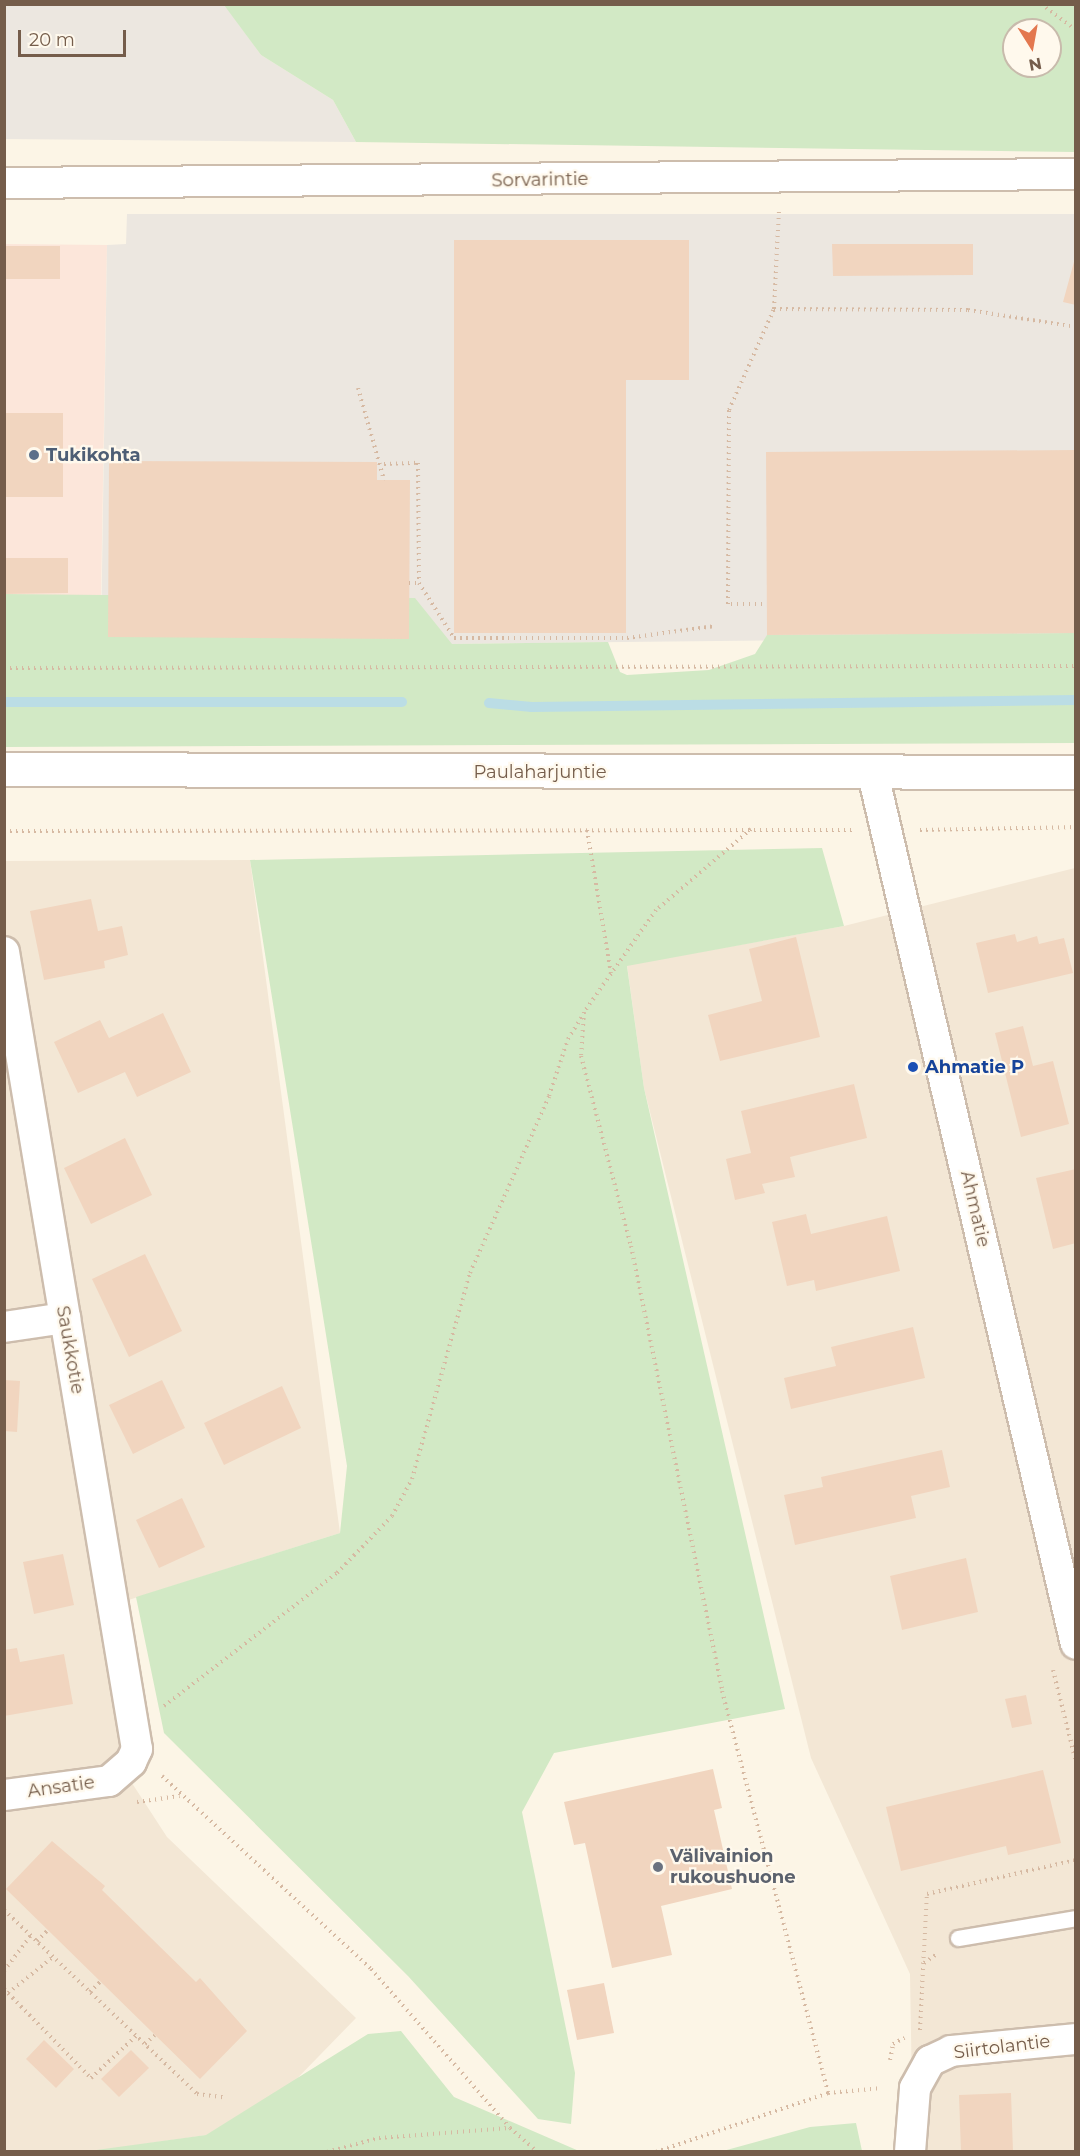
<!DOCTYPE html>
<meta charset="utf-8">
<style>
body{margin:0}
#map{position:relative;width:1080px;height:2156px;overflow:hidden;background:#fcf5e6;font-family:Montserrat,sans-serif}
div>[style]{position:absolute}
.residential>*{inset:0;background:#f3e7d5}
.commercial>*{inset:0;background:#fce6da}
.industrial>*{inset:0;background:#ece7e0}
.green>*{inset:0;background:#d2e9c5}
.stream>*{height:10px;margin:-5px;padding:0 5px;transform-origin:5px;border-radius:5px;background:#bbdde5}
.building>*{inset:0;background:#f1d5bf}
.path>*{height:4px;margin-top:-2px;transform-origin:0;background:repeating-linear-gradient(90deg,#d6b9a2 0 1.5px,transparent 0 6px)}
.roads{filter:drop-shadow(2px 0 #cdbdad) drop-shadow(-2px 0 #cdbdad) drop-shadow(0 2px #cdbdad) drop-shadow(0 -2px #cdbdad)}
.service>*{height:15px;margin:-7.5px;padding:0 7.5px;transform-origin:7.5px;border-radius:7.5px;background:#fff}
.minor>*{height:30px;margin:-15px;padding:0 15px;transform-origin:15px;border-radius:15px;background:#fff}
.tertiary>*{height:33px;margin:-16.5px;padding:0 16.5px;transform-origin:16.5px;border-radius:16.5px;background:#fff}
.dots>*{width:16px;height:16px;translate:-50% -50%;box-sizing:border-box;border:3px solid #fff9ed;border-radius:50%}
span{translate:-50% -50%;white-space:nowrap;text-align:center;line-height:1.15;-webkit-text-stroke:4.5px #fff9ed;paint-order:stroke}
.street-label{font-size:18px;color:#755d4b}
.service-label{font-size:18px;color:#4e5e75;font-weight:700}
.left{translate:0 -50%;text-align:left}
.transit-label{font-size:18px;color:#164399;font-weight:700}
.worship-label{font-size:18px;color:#5b616d;font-weight:700}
.frame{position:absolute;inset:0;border:6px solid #755d4b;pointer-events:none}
.north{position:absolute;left:1002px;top:18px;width:60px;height:60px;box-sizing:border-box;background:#fff9ed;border:2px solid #c8bbac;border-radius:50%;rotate:169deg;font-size:16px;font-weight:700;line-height:24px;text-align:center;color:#755d4b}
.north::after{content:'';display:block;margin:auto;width:21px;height:27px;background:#e3784f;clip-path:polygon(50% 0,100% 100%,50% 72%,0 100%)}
.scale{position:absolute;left:18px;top:30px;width:108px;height:27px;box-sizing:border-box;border:3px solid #755d4b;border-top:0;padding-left:8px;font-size:18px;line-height:21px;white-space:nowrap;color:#755d4b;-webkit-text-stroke:4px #fff9ed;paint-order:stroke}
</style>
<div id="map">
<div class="residential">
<i style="clip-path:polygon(250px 860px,340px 1533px,97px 1610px,128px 1777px,167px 1837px,356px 2018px,248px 2129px,89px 2152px,5px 2151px,4px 861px)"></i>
<i style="clip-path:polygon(1075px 868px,1075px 2151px,913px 2151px,910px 1974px,811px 1758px,644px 1088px,627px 965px,844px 926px)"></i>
</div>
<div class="commercial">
<i style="clip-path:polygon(5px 244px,107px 245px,101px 598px,5px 598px)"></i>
</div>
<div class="industrial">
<i style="clip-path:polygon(224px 4px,261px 55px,333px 100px,356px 142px,5px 139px,5px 5px)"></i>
<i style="clip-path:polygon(127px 214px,1075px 214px,1075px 637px,452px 644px,101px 637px,107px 245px,126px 244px)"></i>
</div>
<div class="green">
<i style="clip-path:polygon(evenodd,224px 5px,1075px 5px,1075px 152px,356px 142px,333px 100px,261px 55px,224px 5px,1014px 30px,1050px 30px,1050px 66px,1014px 66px,1014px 30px)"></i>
<i style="clip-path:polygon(4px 594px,415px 598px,452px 644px,608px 642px,620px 672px,627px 675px,709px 670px,755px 654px,767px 635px,1075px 633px,1075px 743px,5px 747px)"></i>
<i style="clip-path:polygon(822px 848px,844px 926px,627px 966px,644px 1088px,785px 1709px,554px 1753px,522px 1812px,575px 2073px,571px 2124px,538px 2119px,408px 1976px,164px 1733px,136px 1597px,340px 1533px,347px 1466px,250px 860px)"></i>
<i style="clip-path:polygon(401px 2031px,454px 2097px,579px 2151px,89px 2151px,206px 2135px,368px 2034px)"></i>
<i style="clip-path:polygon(856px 2123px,862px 2151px,723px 2151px,810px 2127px)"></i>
</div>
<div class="stream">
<i style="left:4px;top:702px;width:398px"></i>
<i style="left:489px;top:703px;width:43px;rotate:5.3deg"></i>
<i style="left:532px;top:707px;width:544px;rotate:-0.74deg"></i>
</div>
<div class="building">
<i style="clip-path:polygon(454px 240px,689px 240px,689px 380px,626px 380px,626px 633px,454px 633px)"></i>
<i style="clip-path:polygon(832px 244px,973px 244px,973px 275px,833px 276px)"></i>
<i style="clip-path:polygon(4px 246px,60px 246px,60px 279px,4px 279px)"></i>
<i style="clip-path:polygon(1075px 258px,1076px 258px,1076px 305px,1063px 302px)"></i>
<i style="clip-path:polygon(4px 413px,63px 413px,63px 497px,4px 497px)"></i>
<i style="clip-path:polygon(1076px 450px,1076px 633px,767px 635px,766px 452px)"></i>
<i style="clip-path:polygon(109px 461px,377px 462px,377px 480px,410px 480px,409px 639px,108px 637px)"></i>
<i style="clip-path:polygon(4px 558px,68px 558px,68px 593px,4px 594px)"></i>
<i style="clip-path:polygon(91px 899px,98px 931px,122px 926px,128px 955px,104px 961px,105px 968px,44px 980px,30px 911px)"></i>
<i style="clip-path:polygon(1015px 934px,1017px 942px,1037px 936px,1039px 944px,1064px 938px,1073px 973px,988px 993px,976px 943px)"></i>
<i style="clip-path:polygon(796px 937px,820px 1037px,720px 1061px,708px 1015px,762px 1001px,749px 949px)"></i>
<i style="clip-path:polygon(163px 1013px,191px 1072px,137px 1097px,125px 1072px,78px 1093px,54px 1042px,100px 1020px,109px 1038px)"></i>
<i style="clip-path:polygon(1023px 1026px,1033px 1066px,1053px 1061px,1069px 1124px,1021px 1137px,995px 1033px)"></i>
<i style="clip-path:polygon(854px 1084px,867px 1138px,790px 1157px,795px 1177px,762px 1184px,765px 1193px,735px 1200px,726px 1159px,751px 1153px,741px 1111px)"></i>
<i style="clip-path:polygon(125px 1138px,152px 1195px,91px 1224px,64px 1168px)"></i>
<i style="clip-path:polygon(1076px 1169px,1076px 1243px,1053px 1249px,1036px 1178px)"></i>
<i style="clip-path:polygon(806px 1214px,811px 1234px,887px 1216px,900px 1271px,816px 1291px,814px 1280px,787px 1286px,772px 1222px)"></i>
<i style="clip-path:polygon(145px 1254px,182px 1331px,129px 1357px,92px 1279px)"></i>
<i style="clip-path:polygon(913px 1327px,925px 1378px,791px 1409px,784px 1378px,836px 1366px,831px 1347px)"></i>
<i style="clip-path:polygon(4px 1380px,20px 1381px,17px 1432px,4px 1431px)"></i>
<i style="clip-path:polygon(162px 1380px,185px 1428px,133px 1454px,109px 1405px)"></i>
<i style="clip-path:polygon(282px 1386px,301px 1428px,224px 1465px,204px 1423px)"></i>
<i style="clip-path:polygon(942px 1450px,950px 1487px,911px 1496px,916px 1518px,795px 1545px,784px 1495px,823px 1487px,821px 1477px)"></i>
<i style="clip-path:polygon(182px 1498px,205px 1547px,159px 1568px,136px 1520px)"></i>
<i style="clip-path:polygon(63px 1554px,74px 1605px,34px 1614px,23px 1562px)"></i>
<i style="clip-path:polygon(966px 1558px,978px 1612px,902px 1630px,890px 1576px)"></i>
<i style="clip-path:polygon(17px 1648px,20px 1662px,64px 1654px,73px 1704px,4px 1716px,4px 1650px)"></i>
<i style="clip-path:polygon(1026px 1695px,1032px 1724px,1012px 1728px,1005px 1699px)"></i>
<i style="clip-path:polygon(713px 1769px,722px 1808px,714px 1810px,732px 1889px,661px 1906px,672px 1955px,612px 1968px,585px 1843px,574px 1845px,564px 1802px)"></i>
<i style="clip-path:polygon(1043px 1770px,1061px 1843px,1008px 1855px,1006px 1846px,901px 1871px,886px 1807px)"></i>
<i style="clip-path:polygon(52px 1841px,105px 1886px,102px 1890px,196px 1982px,200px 1978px,247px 2031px,200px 2079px,6px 1889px)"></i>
<i style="clip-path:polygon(604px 1983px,614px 2033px,577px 2040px,567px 1990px)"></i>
<i style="clip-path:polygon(44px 2040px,74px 2069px,56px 2088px,26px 2059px)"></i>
<i style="clip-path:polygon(131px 2050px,149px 2068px,119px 2097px,101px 2079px)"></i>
<i style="clip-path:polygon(1011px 2093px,1013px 2152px,961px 2152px,959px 2095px)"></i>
</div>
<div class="path">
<i style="left:1041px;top:4px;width:44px;rotate:36.6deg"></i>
<i style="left:774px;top:309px;width:194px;rotate:0.3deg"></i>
<i style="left:968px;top:310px;width:109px;rotate:8.9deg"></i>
<i style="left:358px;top:388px;width:96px;rotate:74.2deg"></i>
<i style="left:384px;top:464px;width:34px;rotate:-2deg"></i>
<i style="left:418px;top:463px;width:120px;rotate:89.5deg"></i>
<i style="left:419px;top:583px;width:65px;rotate:57.5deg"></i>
<i style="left:454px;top:638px;width:173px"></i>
<i style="left:627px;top:638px;width:89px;rotate:-7.8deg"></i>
<i style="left:409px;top:583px;width:10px"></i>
<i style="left:762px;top:604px;width:34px;rotate:180deg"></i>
<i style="left:728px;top:604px;width:194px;rotate:-89.7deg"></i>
<i style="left:729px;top:410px;width:111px;rotate:-66deg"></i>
<i style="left:774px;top:309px;width:98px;rotate:-87.1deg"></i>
<i style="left:4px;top:668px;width:1072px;rotate:-0.11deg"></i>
<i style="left:751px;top:829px;width:125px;rotate:139.5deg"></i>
<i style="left:656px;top:910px;width:125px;rotate:125.2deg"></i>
<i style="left:584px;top:1012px;width:44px;rotate:93.9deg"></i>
<i style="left:581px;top:1056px;width:196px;rotate:75.3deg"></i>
<i style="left:631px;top:1246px;width:454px;rotate:78.4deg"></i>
<i style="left:722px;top:1691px;width:416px;rotate:75.2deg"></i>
<i style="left:587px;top:830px;width:145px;rotate:80.5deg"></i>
<i style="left:920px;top:830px;width:156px;rotate:-1.1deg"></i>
<i style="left:4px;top:831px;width:849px;rotate:-0.07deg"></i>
<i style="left:1053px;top:1670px;width:95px;rotate:76deg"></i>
<i style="left:164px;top:1706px;width:218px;rotate:-37.6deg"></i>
<i style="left:337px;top:1573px;width:79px;rotate:-46deg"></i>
<i style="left:392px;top:1516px;width:42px;rotate:-61.6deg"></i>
<i style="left:412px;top:1479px;width:214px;rotate:-74.3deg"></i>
<i style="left:470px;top:1273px;width:194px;rotate:-65.9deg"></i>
<i style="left:549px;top:1096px;width:60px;rotate:-71.6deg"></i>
<i style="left:568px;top:1039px;width:28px;rotate:-58deg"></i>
<i style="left:162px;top:1776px;width:284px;rotate:42.7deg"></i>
<i style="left:371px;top:1969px;width:211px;rotate:48.8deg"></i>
<i style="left:510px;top:2128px;width:37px;rotate:41deg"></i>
<i style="left:137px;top:1802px;width:43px;rotate:-7.9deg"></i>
<i style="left:4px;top:1910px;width:267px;rotate:43.6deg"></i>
<i style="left:197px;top:2094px;width:26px;rotate:7deg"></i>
<i style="left:37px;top:1941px;width:16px;rotate:-45deg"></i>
<i style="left:924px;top:1963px;width:16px;rotate:-35deg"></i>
<i style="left:4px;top:1971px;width:45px;rotate:-53.1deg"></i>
<i style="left:4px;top:1989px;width:124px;rotate:45.7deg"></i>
<i style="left:91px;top:2078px;width:62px;rotate:-43deg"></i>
<i style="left:90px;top:1992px;width:16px;rotate:-45deg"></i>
<i style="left:8px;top:1993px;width:58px;rotate:-38.7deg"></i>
<i style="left:920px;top:2030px;width:136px;rotate:-87.1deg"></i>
<i style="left:927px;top:1894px;width:153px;rotate:-12.9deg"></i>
<i style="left:145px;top:2044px;width:13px;rotate:-42deg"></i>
<i style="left:890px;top:2060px;width:16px;rotate:-79deg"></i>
<i style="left:893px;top:2044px;width:13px;rotate:-29deg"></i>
<i style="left:327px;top:2152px;width:54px;rotate:-15.1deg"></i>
<i style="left:379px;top:2138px;width:131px;rotate:-4.4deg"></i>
<i style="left:656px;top:2152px;width:182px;rotate:-18.9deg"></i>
<i style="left:828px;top:2093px;width:54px;rotate:-5.3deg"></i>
</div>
<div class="roads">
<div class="service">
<i style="left:958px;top:1938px;width:120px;rotate:-9.6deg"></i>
</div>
<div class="minor">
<i style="left:4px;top:183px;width:1072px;rotate:-0.48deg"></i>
<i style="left:873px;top:774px;width:893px;rotate:76.87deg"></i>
<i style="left:4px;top:952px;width:808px;rotate:80.53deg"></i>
<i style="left:137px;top:1749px;width:14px;rotate:115deg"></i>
<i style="left:131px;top:1762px;width:29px;rotate:139deg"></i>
<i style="left:109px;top:1781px;width:106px;rotate:172.4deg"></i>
<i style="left:4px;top:1327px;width:62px;rotate:-8.4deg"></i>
<i style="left:910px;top:2152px;width:64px;rotate:-85.5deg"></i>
<i style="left:915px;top:2088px;width:31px;rotate:-61deg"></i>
<i style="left:930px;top:2061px;width:23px;rotate:-25deg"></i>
<i style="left:951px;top:2051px;width:126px;rotate:-5.5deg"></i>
</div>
<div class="tertiary">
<i style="left:4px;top:769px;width:1072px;rotate:0.16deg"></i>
</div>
</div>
<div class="dots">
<i style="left:34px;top:455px;background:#5c6f8a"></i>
<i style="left:913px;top:1067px;background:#1a4fb4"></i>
<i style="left:658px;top:1867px;background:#6b7280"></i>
</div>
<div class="street-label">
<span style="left:540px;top:180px;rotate:-1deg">Sorvarintie</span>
<span style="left:540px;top:772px">Paulaharjuntie</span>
<span style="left:975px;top:1209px;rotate:77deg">Ahmatie</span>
<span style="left:70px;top:1350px;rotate:80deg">Saukkotie</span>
<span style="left:61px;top:1787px;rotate:-8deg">Ansatie</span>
<span style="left:1002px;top:2047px;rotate:-7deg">Siirtolantie</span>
</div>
<div class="service-label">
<span class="left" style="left:46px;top:455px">Tukikohta</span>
</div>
<div class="transit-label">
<span class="left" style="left:925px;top:1067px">Ahmatie P</span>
</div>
<div class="worship-label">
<span class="left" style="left:670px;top:1867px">Välivainion<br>rukoushuone</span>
</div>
<div class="frame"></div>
<div class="north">N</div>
<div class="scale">20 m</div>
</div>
